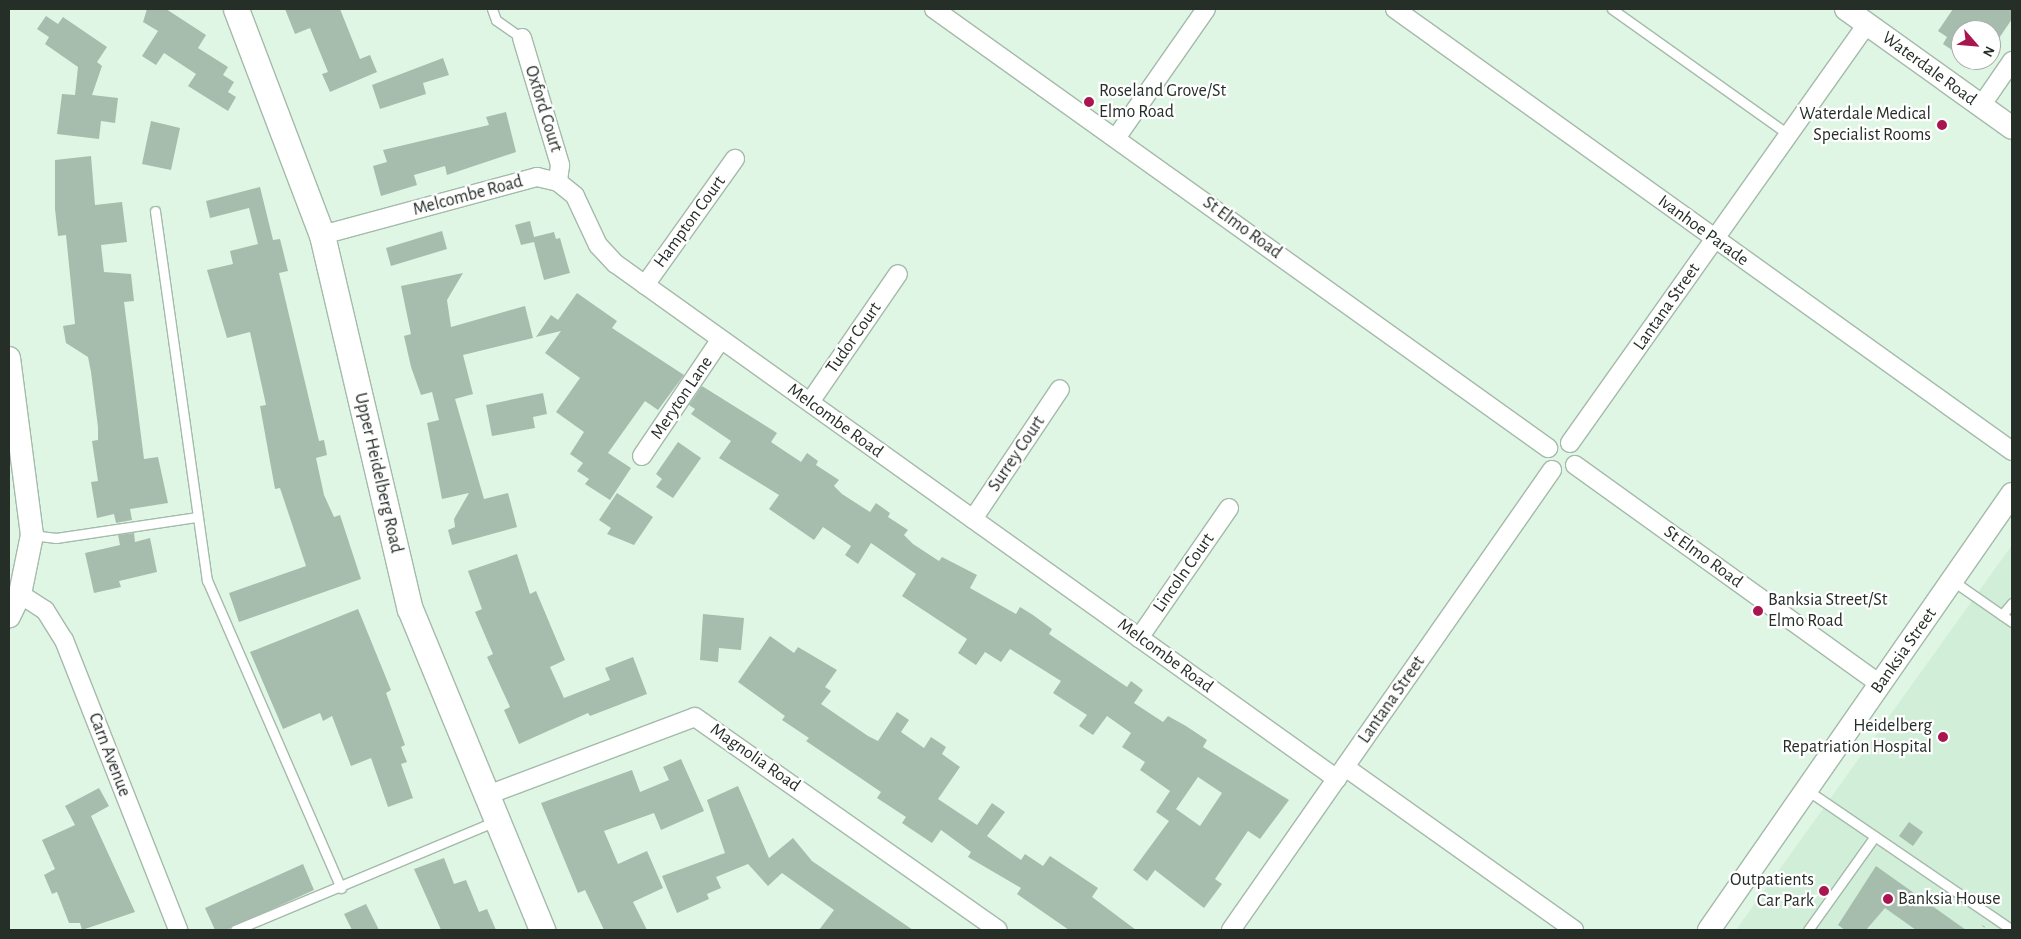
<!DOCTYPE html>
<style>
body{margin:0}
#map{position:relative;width:2021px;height:939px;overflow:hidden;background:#e0f6e5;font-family:"Alegreya Sans",sans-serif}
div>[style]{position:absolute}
.built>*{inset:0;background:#d1eed8}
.building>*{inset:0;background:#a6bcac}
.path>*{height:3px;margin-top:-1.5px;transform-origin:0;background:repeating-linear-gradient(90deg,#a5b6a9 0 1px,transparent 0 5px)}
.roads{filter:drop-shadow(1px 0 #a4baaa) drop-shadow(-1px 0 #a4baaa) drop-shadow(0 1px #a4baaa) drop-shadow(0 -1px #a4baaa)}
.service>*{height:9px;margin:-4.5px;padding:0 4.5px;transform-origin:4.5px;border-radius:4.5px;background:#fff}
.minor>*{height:18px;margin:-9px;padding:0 9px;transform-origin:9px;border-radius:9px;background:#fff}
.tertiary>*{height:22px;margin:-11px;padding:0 11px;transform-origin:11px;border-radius:11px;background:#fff}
.secondary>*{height:25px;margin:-12.5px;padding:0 12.5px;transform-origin:12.5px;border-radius:12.5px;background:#fff}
.dots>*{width:14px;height:14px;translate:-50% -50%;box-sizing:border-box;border:2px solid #fff;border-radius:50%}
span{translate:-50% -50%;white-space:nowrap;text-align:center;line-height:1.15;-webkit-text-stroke:4.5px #fff;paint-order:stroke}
.street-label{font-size:18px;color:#262e28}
.poi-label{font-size:18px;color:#262e28}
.left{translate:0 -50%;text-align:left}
.right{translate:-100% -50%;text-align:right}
.frame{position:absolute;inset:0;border:10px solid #262e28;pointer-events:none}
.north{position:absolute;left:1951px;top:20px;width:50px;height:50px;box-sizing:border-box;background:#fff;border:1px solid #a8aba9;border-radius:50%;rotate:117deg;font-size:14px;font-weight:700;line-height:20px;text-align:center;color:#262e28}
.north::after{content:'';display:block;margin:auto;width:18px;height:22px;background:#a9164f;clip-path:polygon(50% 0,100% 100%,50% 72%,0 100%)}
</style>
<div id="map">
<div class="built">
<i style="clip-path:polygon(2012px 545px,2012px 930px,1736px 930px)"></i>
</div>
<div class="building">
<i style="clip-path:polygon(147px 9px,166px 9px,206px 35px,198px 48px,228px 67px,223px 75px,234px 82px,228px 92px,236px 97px,228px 111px,188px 86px,196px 74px,164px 53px,156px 65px,142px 56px,158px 31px,143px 22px)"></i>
<i style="clip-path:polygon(285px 9px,340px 9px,360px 59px,370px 55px,377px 72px,330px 92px,322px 74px,328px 72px,310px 28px,295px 34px)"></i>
<i style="clip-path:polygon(1953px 9px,2012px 9px,2012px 19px,1991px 50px,1991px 30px,1961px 30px,1961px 56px,1943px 44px,1947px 37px,1938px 31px)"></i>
<i style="clip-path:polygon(46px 16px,58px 24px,63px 17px,107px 47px,97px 62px,102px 66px,92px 95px,118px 98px,115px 123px,101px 121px,99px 139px,57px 134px,62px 94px,75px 95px,78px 67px,45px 44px,49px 37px,37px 29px)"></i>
<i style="clip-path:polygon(443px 58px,449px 75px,423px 83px,426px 94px,380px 109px,372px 85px)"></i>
<i style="clip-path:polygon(506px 112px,516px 152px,447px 175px,445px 166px,414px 175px,417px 185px,381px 196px,373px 166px,387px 162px,383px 150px,489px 125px,486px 117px)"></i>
<i style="clip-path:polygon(151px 121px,180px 128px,171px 170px,142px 164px)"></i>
<i style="clip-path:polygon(91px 156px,95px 205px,122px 202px,127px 242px,101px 245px,104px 272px,131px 274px,134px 301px,124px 302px,144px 459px,158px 457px,168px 503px,130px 509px,132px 520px,116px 523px,114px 514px,97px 518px,91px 482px,98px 481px,92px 441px,98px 440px,98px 427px,91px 372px,88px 357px,66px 343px,63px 326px,75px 324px,66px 235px,58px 236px,55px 209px,55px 160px)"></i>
<i style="clip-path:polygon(260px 187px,273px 240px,280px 239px,288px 271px,279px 273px,319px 441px,324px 440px,327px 455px,316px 458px,324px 495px,334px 517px,340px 515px,361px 579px,239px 622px,229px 593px,306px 566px,280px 488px,275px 489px,260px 406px,266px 405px,250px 332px,227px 338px,207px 270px,233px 264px,230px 251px,258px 244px,249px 208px,210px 218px,206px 201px)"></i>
<i style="clip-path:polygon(530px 221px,534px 237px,554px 232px,556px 239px,560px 238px,570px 273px,544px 280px,534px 242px,521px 245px,515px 225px)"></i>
<i style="clip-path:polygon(442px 231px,447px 249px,391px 266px,386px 248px)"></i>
<i style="clip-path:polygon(463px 273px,447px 300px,451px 327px,525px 306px,533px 338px,463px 355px,473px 394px,455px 399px,484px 499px,508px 493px,517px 527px,452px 545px,448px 530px,455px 527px,454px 519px,469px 493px,442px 499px,427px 423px,439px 420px,432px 392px,421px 395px,411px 367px,404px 336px,411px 334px,401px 286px)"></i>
<i style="clip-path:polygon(577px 293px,617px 321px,612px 328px,684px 375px,658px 410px,645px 401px,608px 453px,631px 468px,610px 500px,585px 484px,589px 479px,577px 471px,583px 463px,570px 454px,584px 432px,556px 412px,580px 378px,545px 353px,561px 331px,536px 337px,551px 315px,558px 320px)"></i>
<i style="clip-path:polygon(evenodd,702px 386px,777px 433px,771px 442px,801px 462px,807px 453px,818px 461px,816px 465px,839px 480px,834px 486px,842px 494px,870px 512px,876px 503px,890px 513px,888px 517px,908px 530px,904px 535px,913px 544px,939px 561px,942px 557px,977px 575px,970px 588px,1016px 614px,1020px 607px,1033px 615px,1052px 629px,1049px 634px,1127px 687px,1131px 681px,1143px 690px,1134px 703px,1163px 722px,1168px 716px,1186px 726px,1207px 740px,1203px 747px,1289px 800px,1260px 839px,1248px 831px,1215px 879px,1222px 884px,1204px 908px,1155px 870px,1147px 881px,1133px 870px,1169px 821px,1156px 812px,1170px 791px,1140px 770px,1145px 762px,1122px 747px,1131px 733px,1107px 716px,1093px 735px,1079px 726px,1087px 715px,1053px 693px,1061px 681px,1010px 649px,1001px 662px,985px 652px,976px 665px,958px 653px,967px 639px,902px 596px,916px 574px,871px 543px,858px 564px,845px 555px,851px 546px,823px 527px,814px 540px,769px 509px,779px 495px,719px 458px,731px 441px,691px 414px,695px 409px,689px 405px,702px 386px,1198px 777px,1222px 793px,1200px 826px,1176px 809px,1198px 777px)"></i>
<i style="clip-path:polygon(543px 393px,547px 414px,533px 417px,535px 428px,492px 436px,486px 405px)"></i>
<i style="clip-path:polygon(678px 442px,701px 458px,673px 498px,656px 487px,662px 479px,656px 474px)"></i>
<i style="clip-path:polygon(617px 493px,653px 517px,634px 545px,607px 534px,611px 528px,599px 520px)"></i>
<i style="clip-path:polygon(134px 533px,135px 542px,150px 538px,157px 572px,119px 581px,121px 587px,94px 593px,85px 553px,120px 545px,118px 535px)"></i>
<i style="clip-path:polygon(517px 554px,530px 594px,536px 591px,565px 660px,550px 667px,564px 698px,610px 680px,605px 668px,633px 657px,647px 694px,590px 716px,588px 713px,519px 744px,504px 710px,510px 707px,487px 657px,493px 654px,475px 612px,482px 609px,468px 571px)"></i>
<i style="clip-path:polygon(358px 609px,391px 690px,386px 693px,405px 745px,401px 747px,407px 762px,401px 764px,413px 798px,388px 807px,371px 758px,351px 766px,332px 716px,323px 721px,320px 713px,283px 729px,250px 652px)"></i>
<i style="clip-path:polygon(703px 614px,744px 618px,741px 650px,719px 648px,718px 662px,700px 660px)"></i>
<i style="clip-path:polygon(770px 636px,794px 653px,798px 647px,837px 670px,825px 687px,831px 691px,821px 704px,868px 736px,878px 741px,897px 712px,909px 720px,901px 732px,924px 748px,931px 737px,946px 747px,942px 754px,960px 767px,938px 799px,977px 825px,992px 803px,1005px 812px,987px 836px,1021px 860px,1025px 854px,1043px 866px,1050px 856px,1098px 888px,1092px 897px,1136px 930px,1069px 930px,1017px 894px,1021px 888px,968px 857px,971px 852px,941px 830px,932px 843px,902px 823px,906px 817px,877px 798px,881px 792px,806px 741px,809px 738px,782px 720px,785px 716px,738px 682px)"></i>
<i style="clip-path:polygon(681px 759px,704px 811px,661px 830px,654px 813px,604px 831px,618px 864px,647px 851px,663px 888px,633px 902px,647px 930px,604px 930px,585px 890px,578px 893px,541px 803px,632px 770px,640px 792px,669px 780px,663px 767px)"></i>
<i style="clip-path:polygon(738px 786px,769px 858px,793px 838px,812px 861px,913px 930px,819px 930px,834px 910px,782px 873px,768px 886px,748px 864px,716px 877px,721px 888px,707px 894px,709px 899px,677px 913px,662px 876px,725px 853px,707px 800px)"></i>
<i style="clip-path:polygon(99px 788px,109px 806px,91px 816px,135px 912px,82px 930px,80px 923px,69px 923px,57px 892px,52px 894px,44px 875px,55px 869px,42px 840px,75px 825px,65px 806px)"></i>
<i style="clip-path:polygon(1909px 822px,1923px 832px,1913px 846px,1899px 836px)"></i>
<i style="clip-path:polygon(444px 858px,454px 884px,466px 880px,479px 912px,487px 909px,496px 930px,441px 930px,414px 869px)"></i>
<i style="clip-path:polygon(303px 864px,314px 890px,226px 930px,215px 930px,205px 908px)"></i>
<i style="clip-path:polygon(1876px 866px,1966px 930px,1916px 930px,1885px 908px,1866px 930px,1845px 930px,1838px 925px)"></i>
<i style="clip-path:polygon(366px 904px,379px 930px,352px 930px,344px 914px)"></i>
</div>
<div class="path">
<i style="left:1980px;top:930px;width:6px;rotate:-51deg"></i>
</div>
<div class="roads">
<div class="service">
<i style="left:492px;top:9px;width:12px;rotate:70deg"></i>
<i style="left:496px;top:20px;width:32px;rotate:35deg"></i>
<i style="left:1612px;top:9px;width:217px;rotate:35.4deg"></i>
<i style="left:155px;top:211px;width:373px;rotate:82deg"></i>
<i style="left:207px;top:580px;width:336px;rotate:66.5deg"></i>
<i style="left:32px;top:535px;width:24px;rotate:7deg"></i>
<i style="left:56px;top:538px;width:143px;rotate:-8.5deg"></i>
<i style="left:1953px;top:581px;width:72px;rotate:34.8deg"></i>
<i style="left:2002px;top:615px;width:16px;rotate:-50deg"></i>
<i style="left:1807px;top:790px;width:248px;rotate:34.3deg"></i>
<i style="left:235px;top:930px;width:283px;rotate:-22.7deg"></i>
<i style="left:1808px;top:930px;width:115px;rotate:-54.5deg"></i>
</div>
<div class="minor">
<i style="left:934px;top:9px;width:755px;rotate:35.56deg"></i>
<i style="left:1395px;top:9px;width:759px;rotate:35.62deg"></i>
<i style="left:522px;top:38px;width:133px;rotate:73.3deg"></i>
<i style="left:560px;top:165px;width:17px;rotate:97deg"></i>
<i style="left:1981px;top:106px;width:55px;rotate:-55.4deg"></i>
<i style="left:1116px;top:138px;width:157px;rotate:-55.1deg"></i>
<i style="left:322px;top:235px;width:223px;rotate:-15.1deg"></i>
<i style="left:537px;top:177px;width:22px;rotate:13deg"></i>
<i style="left:558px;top:182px;width:22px;rotate:39deg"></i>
<i style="left:575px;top:196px;width:54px;rotate:64.9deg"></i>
<i style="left:598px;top:245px;width:26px;rotate:47deg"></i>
<i style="left:616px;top:264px;width:886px;rotate:35.54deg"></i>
<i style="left:645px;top:285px;width:155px;rotate:-54.5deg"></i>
<i style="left:810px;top:402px;width:155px;rotate:-55.5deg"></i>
<i style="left:1570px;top:443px;width:514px;rotate:-54.67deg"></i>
<i style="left:642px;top:456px;width:141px;rotate:-56deg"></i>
<i style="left:1575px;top:465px;width:377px;rotate:35.7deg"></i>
<i style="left:973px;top:519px;width:156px;rotate:-56.2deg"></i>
<i style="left:20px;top:594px;width:30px;rotate:33deg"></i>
<i style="left:45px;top:610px;width:36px;rotate:58deg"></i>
<i style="left:64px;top:640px;width:312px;rotate:68.5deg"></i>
<i style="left:1139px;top:638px;width:158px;rotate:-55.3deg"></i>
<i style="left:1345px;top:767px;width:281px;rotate:35.4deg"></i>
<i style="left:485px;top:796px;width:224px;rotate:-20.6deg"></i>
<i style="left:695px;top:717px;width:370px;rotate:35.1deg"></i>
<i style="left:1231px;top:930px;width:561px;rotate:-55.09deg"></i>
</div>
<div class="tertiary">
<i style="left:1846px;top:9px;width:204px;rotate:35.6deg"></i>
<i style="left:9px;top:358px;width:178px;rotate:82.6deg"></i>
<i style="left:32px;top:535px;width:60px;rotate:101.5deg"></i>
<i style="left:20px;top:594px;width:25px;rotate:116deg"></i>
<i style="left:1709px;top:930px;width:531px;rotate:-55.2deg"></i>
</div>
<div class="secondary">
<i style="left:236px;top:9px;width:242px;rotate:69.2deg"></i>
<i style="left:322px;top:235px;width:384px;rotate:76.8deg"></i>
<i style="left:410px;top:609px;width:347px;rotate:67.6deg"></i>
</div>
</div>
<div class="dots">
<i style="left:1089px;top:102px;background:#a9164f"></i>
<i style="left:1942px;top:125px;background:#a9164f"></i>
<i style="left:1758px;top:611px;background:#a9164f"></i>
<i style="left:1943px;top:737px;background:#a9164f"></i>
<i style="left:1824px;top:891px;background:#a9164f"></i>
<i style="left:1888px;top:899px;background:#a9164f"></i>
</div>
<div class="street-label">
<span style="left:1929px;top:69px;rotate:36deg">Waterdale Road</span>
<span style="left:543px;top:109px;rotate:73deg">Oxford Court</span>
<span style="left:468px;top:196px;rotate:-15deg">Melcombe Road</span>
<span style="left:690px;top:222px;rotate:-54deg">Hampton Court</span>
<span style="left:1242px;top:228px;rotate:36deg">St Elmo Road</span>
<span style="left:1703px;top:231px;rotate:36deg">Ivanhoe Parade</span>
<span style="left:1667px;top:307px;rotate:-55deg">Lantana Street</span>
<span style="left:854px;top:338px;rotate:-55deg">Tudor Court</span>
<span style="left:682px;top:398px;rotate:-56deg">Meryton Lane</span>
<span style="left:835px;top:421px;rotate:36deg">Melcombe Road</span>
<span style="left:1017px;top:454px;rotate:-56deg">Surrey Court</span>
<span style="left:378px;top:473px;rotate:77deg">Upper Heidelberg Road</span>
<span style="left:1703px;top:557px;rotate:36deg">St Elmo Road</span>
<span style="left:1184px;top:573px;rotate:-55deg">Lincoln Court</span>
<span style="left:1904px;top:651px;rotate:-55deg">Banksia Street</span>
<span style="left:1165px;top:656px;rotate:36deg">Melcombe Road</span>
<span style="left:1392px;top:700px;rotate:-55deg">Lantana Street</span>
<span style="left:109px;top:755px;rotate:69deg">Carn Avenue</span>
<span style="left:755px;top:758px;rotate:35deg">Magnolia Road</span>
</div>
<div class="poi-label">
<span class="left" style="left:1099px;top:102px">Roseland Grove/St<br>Elmo Road</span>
<span class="right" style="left:1931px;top:125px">Waterdale Medical<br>Specialist Rooms</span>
<span class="left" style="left:1768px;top:611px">Banksia Street/St<br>Elmo Road</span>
<span class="right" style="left:1932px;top:737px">Heidelberg<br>Repatriation Hospital</span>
<span class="right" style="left:1814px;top:891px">Outpatients<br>Car Park</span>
<span class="left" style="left:1898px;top:899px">Banksia House</span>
</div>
<div class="frame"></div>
<div class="north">N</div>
</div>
